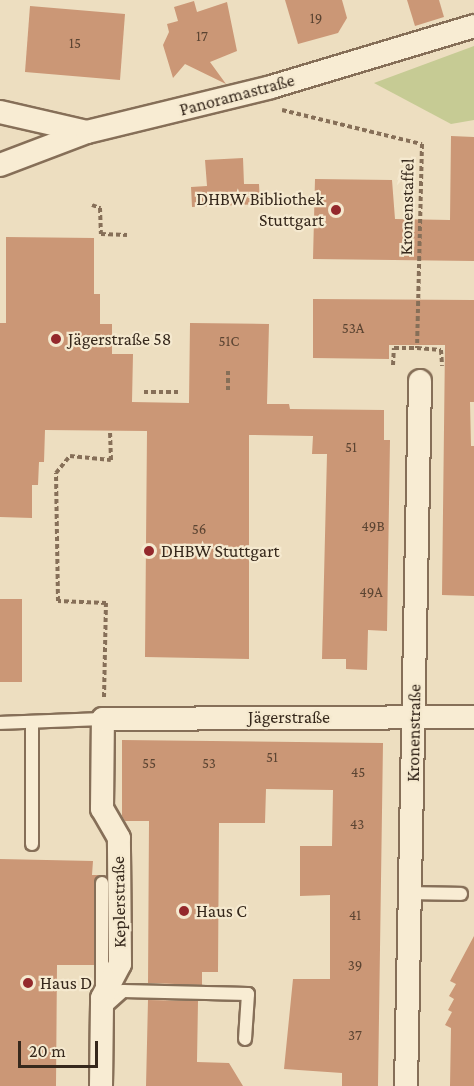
<!DOCTYPE html>
<meta charset="utf-8">
<style>
body{margin:0}
#map{position:relative;width:474px;height:1086px;overflow:hidden;background:#eddec0;font-family:"Crimson Pro",serif}
div>[style]{position:absolute}
.green>*{inset:0;background:#c6cb94}
.building>*{inset:0;background:#cb9776}
.path>*{height:4px;margin-top:-2px;transform-origin:0;background:repeating-linear-gradient(90deg,#866f58 0 4.5px,transparent 0 7.5px)}
.roads{filter:drop-shadow(2px 0 #866f58) drop-shadow(-2px 0 #866f58) drop-shadow(0 2px #866f58) drop-shadow(0 -2px #866f58)}
.lane>*{height:12px;margin:-6px;padding:0 6px;transform-origin:6px;border-radius:6px;background:#f8ecd3}
.street>*{height:22px;margin:-11px;padding:0 11px;transform-origin:11px;border-radius:11px;background:#f8ecd3}
.dots>*{width:16px;height:16px;translate:-50% -50%;box-sizing:border-box;border:3px solid #f5e9cf;border-radius:50%}
span{translate:-50% -50%;white-space:nowrap;text-align:center;line-height:1.15;-webkit-text-stroke:4.5px #f5e9cf;paint-order:stroke}
.number-label{font-size:15px;color:#5b4432}
.number-label span{-webkit-text-stroke-width:0}
.street-label{font-size:18px;color:#36281c}
.poi-label{font-size:18px;color:#36281c}
.right{translate:-100% -50%;text-align:right}
.left{translate:0 -50%;text-align:left}
.scale{position:absolute;left:18px;top:1041px;width:80px;height:27px;box-sizing:border-box;border:3px solid #36281c;border-top:0;padding-left:8px;font-size:18px;line-height:21px;white-space:nowrap;color:#36281c;-webkit-text-stroke:4px #f5e9cf;paint-order:stroke}
</style>
<div id="map">
<div class="green">
<i style="clip-path:polygon(474px 46px,474px 120px,451px 124px,374px 83px)"></i>
</div>
<div class="building">
<i style="clip-path:polygon(285px 0,342px 0,347px 18px,338px 33px,298px 44px)"></i>
<i style="clip-path:polygon(407px 0,439px 0,444px 17px,415px 26px)"></i>
<i style="clip-path:polygon(194px 1px,197px 12px,227px 2px,237px 51px,210px 62px,226px 84px,185px 64px,173px 78px,163px 45px,169px 32px,167px 24px,178px 21px,174px 7px)"></i>
<i style="clip-path:polygon(30px 6px,125px 14px,120px 80px,25px 72px)"></i>
<i style="clip-path:polygon(451px 136px,474px 137px,474px 261px,313px 259px,315px 179px,392px 180px,395px 219px,450px 220px)"></i>
<i style="clip-path:polygon(243px 158px,244px 184px,259px 184px,260px 204px,192px 207px,191px 187px,207px 186px,205px 160px)"></i>
<i style="clip-path:polygon(6px 237px,94px 238px,94px 294px,100px 294px,100px 324px,112px 324px,112px 354px,133px 354px,132px 402px,189px 403px,190px 323px,269px 324px,267px 404px,289px 404px,290px 409px,384px 410px,384px 440px,390px 440px,387px 631px,368px 630px,367px 670px,346px 669px,346px 659px,322px 659px,327px 454px,312px 454px,313px 436px,249px 435px,249px 659px,145px 657px,147px 431px,45px 430px,44px 462px,39px 462px,38px 485px,32px 485px,32px 518px,0 517px,0 323px,6px 323px)"></i>
<i style="clip-path:polygon(313px 299px,474px 300px,474px 402px,470px 402px,471px 446px,474px 446px,474px 596px,442px 595px,445px 345px,389px 345px,389px 359px,313px 358px)"></i>
<i style="clip-path:polygon(0 599px,22px 599px,22px 682px,0 682px)"></i>
<i style="clip-path:polygon(122px 740px,383px 743px,378px 1086px,342px 1086px,342px 1073px,284px 1069px,293px 979px,330px 979px,330px 895px,300px 896px,300px 846px,332px 846px,333px 790px,266px 789px,265px 823px,219px 823px,218px 972px,202px 972px,202px 985px,148px 983px,149px 821px,125px 821px,122px 816px)"></i>
<i style="clip-path:polygon(0 859px,93px 861px,92px 875px,101px 875px,94px 883px,94px 965px,57px 965px,56px 1086px,0 1086px)"></i>
<i style="clip-path:polygon(474px 936px,474px 1086px,450px 1086px,451px 1028px,445px 1025px,452px 1012px,448px 1010px,454px 999px,449px 996px,456px 984px,450px 981px)"></i>
<i style="clip-path:polygon(148px 1000px,198px 1001px,197px 1062px,229px 1063px,243px 1086px,146px 1086px)"></i>
</div>
<div class="path">
<i style="left:282px;top:110px;width:144px;rotate:13.7deg"></i>
<i style="left:422px;top:144px;width:204px;rotate:91.4deg"></i>
<i style="left:417px;top:348px;width:24px;rotate:5deg"></i>
<i style="left:441px;top:350px;width:16px;rotate:86deg"></i>
<i style="left:92px;top:205px;width:9px;rotate:21deg"></i>
<i style="left:100px;top:208px;width:26px;rotate:88deg"></i>
<i style="left:101px;top:234px;width:26px;rotate:2deg"></i>
<i style="left:393px;top:365px;width:17px;rotate:-87deg"></i>
<i style="left:394px;top:348px;width:23px"></i>
<i style="left:228px;top:371px;width:22px;rotate:90deg"></i>
<i style="left:144px;top:392px;width:34px"></i>
<i style="left:104px;top:697px;width:94px;rotate:-88.8deg"></i>
<i style="left:106px;top:603px;width:48px;rotate:-177.6deg"></i>
<i style="left:58px;top:601px;width:128px;rotate:-90.9deg"></i>
<i style="left:56px;top:473px;width:22px;rotate:-51deg"></i>
<i style="left:70px;top:456px;width:41px;rotate:5.6deg"></i>
<i style="left:111px;top:460px;width:29px;rotate:-92deg"></i>
</div>
<div class="roads">
<div class="lane">
<i style="left:32px;top:722px;width:122px;rotate:90deg"></i>
<i style="left:0;top:723px;width:103px;rotate:-2.2deg"></i>
<i style="left:102px;top:883px;width:105px;rotate:90deg"></i>
<i style="left:411px;top:893px;width:50px;rotate:1.1deg"></i>
<i style="left:103px;top:1009px;width:27px;rotate:-42deg"></i>
<i style="left:123px;top:991px;width:125px;rotate:1.4deg"></i>
<i style="left:248px;top:994px;width:45px;rotate:93.8deg"></i>
</div>
<div class="street">
<i style="left:0;top:112px;width:89px;rotate:12.9deg"></i>
<i style="left:0;top:165px;width:93px;rotate:-20.8deg"></i>
<i style="left:87px;top:132px;width:189px;rotate:-13.7deg"></i>
<i style="left:271px;top:87px;width:212px;rotate:-16.7deg"></i>
<i style="left:101px;top:1086px;width:88px;rotate:-89.3deg"></i>
<i style="left:102px;top:998px;width:38px;rotate:-62deg"></i>
<i style="left:120px;top:964px;width:126px;rotate:-90.5deg"></i>
<i style="left:119px;top:838px;width:34px;rotate:-120deg"></i>
<i style="left:102px;top:809px;width:90px;rotate:-89.4deg"></i>
<i style="left:103px;top:719px;width:371px;rotate:-0.3deg"></i>
<i style="left:406px;top:1086px;width:705px;rotate:-88.86deg"></i>
</div>
</div>
<div class="dots">
<i style="left:336px;top:210px;background:#94292c"></i>
<i style="left:56px;top:339px;background:#94292c"></i>
<i style="left:149px;top:551px;background:#94292c"></i>
<i style="left:184px;top:911px;background:#94292c"></i>
<i style="left:28px;top:983px;background:#94292c"></i>
</div>
<div class="number-label">
<span style="left:316px;top:19px">19</span>
<span style="left:202px;top:37px">17</span>
<span style="left:75px;top:44px">15</span>
<span style="left:353px;top:329px">53A</span>
<span style="left:229px;top:342px">51C</span>
<span style="left:351px;top:448px">51</span>
<span style="left:373px;top:527px">49B</span>
<span style="left:199px;top:530px">56</span>
<span style="left:371px;top:593px">49A</span>
<span style="left:272px;top:758px">51</span>
<span style="left:149px;top:764px">55</span>
<span style="left:209px;top:764px">53</span>
<span style="left:358px;top:773px">45</span>
<span style="left:357px;top:825px">43</span>
<span style="left:355px;top:916px">41</span>
<span style="left:355px;top:966px">39</span>
<span style="left:355px;top:1036px">37</span>
</div>
<div class="street-label">
<span style="left:237px;top:95px;rotate:-15deg">Panoramastraße</span>
<span style="left:407px;top:207px;rotate:-89deg">Kronenstaffel</span>
<span style="left:289px;top:717px">Jägerstraße</span>
<span style="left:414px;top:733px;rotate:-89deg">Kronenstraße</span>
<span style="left:119px;top:902px;rotate:-91deg">Keplerstraße</span>
</div>
<div class="poi-label">
<span class="right" style="left:324px;top:210px">DHBW Bibliothek<br>Stuttgart</span>
<span class="left" style="left:68px;top:339px">Jägerstraße 58</span>
<span class="left" style="left:161px;top:551px">DHBW Stuttgart</span>
<span class="left" style="left:196px;top:911px">Haus C</span>
<span class="left" style="left:40px;top:983px">Haus D</span>
</div>
<div class="scale">20 m</div>
</div>
